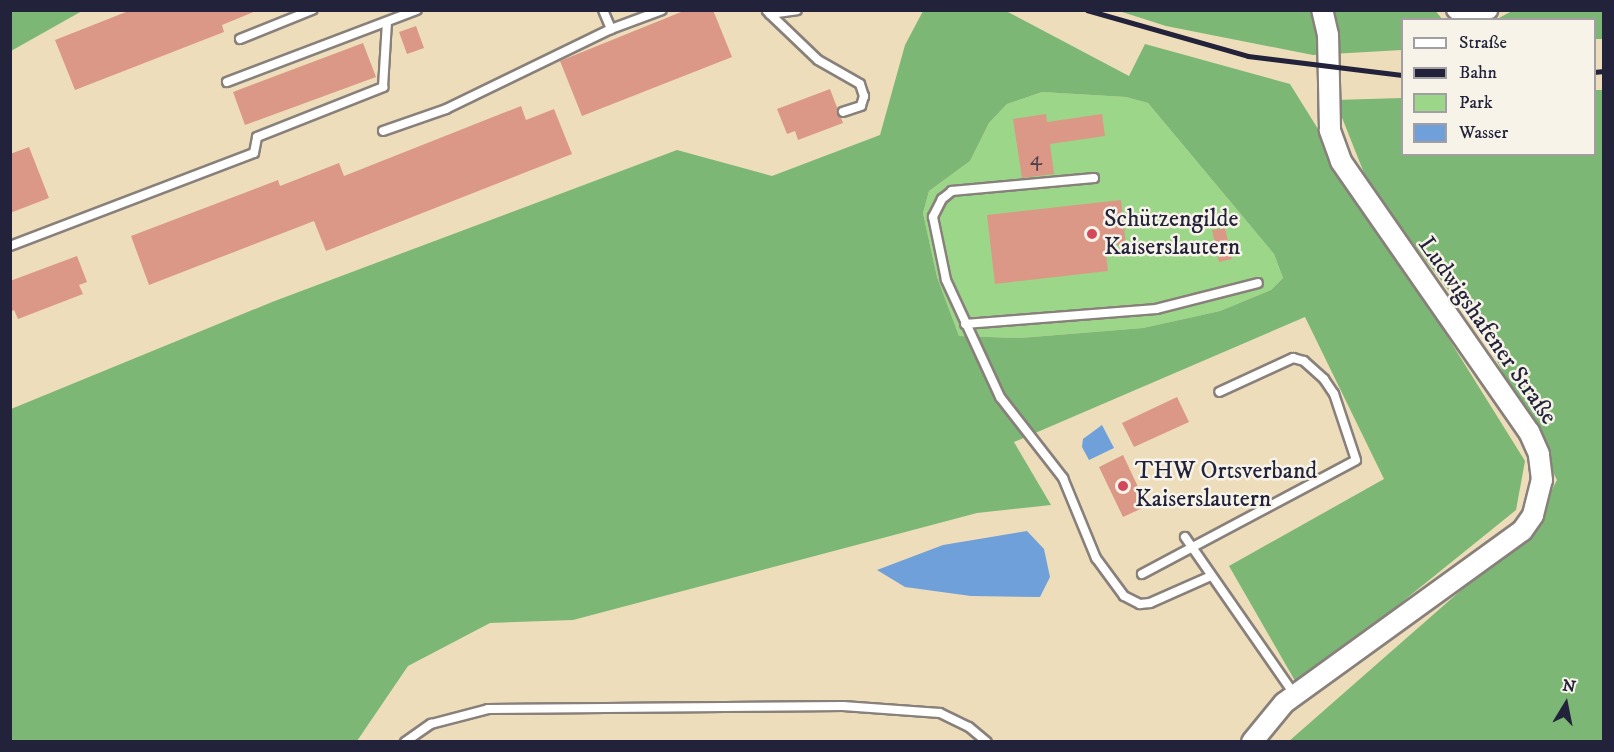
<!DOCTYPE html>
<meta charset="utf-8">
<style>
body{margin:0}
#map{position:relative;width:1614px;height:752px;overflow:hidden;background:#edb;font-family:"IM FELL DW Pica",serif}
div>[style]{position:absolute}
.green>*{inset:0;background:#9bd689}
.forest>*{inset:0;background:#7cb775}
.water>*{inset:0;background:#6fa0da}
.building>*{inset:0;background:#dc9887}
.roads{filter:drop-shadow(2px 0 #88807b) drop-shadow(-2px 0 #88807b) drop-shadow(0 2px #88807b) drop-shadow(0 -2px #88807b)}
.service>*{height:8px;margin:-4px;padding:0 4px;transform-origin:4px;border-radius:4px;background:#fff}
.minor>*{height:16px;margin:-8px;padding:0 8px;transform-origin:8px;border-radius:8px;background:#fff}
.tertiary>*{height:20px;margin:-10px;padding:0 10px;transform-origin:10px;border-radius:10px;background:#fff}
.rail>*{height:4.5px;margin:-2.25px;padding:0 2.25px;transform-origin:2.25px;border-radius:2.25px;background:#22223b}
.dots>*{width:16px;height:16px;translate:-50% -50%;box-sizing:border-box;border:3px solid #f7f3e8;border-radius:50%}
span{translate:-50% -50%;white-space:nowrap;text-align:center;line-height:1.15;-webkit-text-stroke:5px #f7f3e8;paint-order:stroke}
.number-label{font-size:21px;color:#50404e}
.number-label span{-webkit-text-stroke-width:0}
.poi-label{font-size:24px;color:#22223b}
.left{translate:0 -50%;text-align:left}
.street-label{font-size:24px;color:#22223b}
.frame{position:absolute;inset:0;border:12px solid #22223b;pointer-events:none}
.legend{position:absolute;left:1401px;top:18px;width:195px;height:138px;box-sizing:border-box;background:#f7f3e8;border:2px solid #a29fa3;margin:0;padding:8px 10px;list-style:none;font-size:18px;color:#22223b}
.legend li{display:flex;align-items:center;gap:12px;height:30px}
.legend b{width:30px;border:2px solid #a29fa3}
.north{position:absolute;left:1536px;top:674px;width:60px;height:60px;-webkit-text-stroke:4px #f7f3e8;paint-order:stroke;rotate:10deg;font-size:16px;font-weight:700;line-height:24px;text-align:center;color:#22223b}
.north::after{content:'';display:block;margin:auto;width:21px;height:27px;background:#22223b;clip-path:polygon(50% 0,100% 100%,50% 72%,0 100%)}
</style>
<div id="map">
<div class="green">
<i style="clip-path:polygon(1042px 92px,1126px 97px,1148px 103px,1274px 254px,1283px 278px,1271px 290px,1220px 311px,1143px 328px,1020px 338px,959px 336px,937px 277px,923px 213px,929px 191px,970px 161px,989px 123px,1007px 104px)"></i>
</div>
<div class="forest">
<i style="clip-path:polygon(11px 10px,82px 10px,82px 11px,11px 51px)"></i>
<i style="clip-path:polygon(1435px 10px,1442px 19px,1402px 20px,1402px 50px,1313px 55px,1166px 26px,1119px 11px)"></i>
<i style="clip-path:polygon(evenodd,923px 11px,1006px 11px,1129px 76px,1145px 44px,1290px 84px,1525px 461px,1516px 510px,1298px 686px,1229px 566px,1384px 479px,1305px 317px,1014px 442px,1051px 505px,977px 513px,573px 620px,490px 623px,408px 666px,357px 741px,11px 742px,11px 409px,272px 302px,677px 150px,772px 176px,880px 135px,905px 45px,923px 11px,1042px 92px,1126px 97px,1148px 103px,1274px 254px,1283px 278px,1271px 290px,1220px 311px,1143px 328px,1020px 338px,959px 336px,937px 277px,923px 213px,929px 191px,970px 161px,989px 123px,1007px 104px,1042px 92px)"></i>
<i style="clip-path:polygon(1512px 11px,1603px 11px,1603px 39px,1595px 39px,1594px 20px,1497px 19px)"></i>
<i style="clip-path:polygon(1595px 90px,1603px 90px,1603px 741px,1288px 742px,1532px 528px,1557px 480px,1488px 343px,1368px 183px,1335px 100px,1402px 98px,1402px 154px,1594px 154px)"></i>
</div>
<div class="water">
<i style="clip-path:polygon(1102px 425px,1114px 448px,1089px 460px,1082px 447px,1083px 439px)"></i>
<i style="clip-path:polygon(1027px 531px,1044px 549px,1050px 577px,1040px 597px,971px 596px,905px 587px,877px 570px,943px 545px)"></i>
</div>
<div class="building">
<i style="clip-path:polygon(131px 10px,256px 10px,256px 11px,222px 25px,224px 32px,75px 90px,55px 40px)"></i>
<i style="clip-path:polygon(686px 10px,713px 10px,732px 57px,582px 116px,560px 61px)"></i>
<i style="clip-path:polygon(416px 26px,424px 48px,407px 54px,399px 32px)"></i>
<i style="clip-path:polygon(363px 43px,376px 77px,245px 125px,233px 92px)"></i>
<i style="clip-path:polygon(830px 89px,843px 123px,798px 140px,795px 131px,787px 134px,777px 109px)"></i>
<i style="clip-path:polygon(521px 106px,526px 120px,554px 109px,572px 154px,326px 251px,314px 221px,149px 285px,131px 236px,278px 180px,280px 186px,339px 163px,344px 176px)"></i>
<i style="clip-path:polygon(1046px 114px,1047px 122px,1102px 114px,1105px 136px,1050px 144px,1054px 174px,1022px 178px,1013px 119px)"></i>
<i style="clip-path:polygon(29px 147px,49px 198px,10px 213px,10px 154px)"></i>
<i style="clip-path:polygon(1121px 200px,1126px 244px,1105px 246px,1108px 271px,995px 284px,987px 215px)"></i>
<i style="clip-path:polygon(1225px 228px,1232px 259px,1219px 262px,1212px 230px)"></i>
<i style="clip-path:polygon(77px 256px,87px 282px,79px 285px,83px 294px,18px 319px,14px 310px,10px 312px,10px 281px)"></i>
<i style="clip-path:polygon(1177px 397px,1189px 422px,1134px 447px,1122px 423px)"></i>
<i style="clip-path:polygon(1123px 455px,1147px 506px,1123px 517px,1099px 467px)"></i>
</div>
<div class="roads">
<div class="service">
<i style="left:603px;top:10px;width:21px;rotate:67deg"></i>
<i style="left:767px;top:11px;width:4px;rotate:45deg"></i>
<i style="left:770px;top:14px;width:27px;rotate:-8deg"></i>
<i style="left:770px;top:14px;width:66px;rotate:43.8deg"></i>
<i style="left:818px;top:60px;width:48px;rotate:29.7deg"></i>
<i style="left:860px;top:84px;width:13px;rotate:72deg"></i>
<i style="left:864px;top:96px;width:10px;rotate:107deg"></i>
<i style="left:861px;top:106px;width:19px;rotate:162deg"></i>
<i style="left:240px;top:39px;width:78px;rotate:-21.9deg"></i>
<i style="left:227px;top:82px;width:203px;rotate:-20.8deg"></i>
<i style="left:383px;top:131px;width:67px;rotate:-19.2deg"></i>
<i style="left:446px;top:109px;width:183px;rotate:-25.9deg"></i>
<i style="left:611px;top:29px;width:54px;rotate:-20.4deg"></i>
<i style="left:1094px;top:178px;width:143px;rotate:174.8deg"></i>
<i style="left:952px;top:191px;width:13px;rotate:141deg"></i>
<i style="left:942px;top:199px;width:20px;rotate:117deg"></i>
<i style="left:933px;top:217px;width:64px;rotate:78.3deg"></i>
<i style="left:946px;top:280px;width:129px;rotate:65.2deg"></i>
<i style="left:1000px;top:397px;width:103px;rotate:52.1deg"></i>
<i style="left:1063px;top:478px;width:87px;rotate:67.6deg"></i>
<i style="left:1096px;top:558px;width:47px;rotate:53.6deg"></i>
<i style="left:1124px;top:596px;width:18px;rotate:27deg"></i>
<i style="left:1140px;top:604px;width:10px;rotate:-6deg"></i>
<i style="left:1150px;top:603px;width:67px;rotate:-23.9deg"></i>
<i style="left:10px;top:246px;width:261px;rotate:-20.9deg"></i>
<i style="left:254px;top:153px;width:16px;rotate:-79deg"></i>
<i style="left:257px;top:137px;width:136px;rotate:-21.6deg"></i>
<i style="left:383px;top:87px;width:65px;rotate:-86.5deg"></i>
<i style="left:965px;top:324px;width:192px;rotate:-4.5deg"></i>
<i style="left:1156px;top:309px;width:105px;rotate:-14.3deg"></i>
<i style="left:1185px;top:537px;width:193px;rotate:55.2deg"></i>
<i style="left:1142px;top:574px;width:242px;rotate:-28deg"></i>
<i style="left:1356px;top:460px;width:70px;rotate:-108.4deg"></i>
<i style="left:1334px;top:394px;width:18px;rotate:-124deg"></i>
<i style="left:1324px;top:379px;width:27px;rotate:-138deg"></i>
<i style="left:1304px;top:361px;width:11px;rotate:-165deg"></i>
<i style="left:1293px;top:358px;width:81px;rotate:155.3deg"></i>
<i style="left:405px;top:742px;width:32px;rotate:-35deg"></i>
<i style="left:431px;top:724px;width:59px;rotate:-14.7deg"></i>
<i style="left:488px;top:709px;width:355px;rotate:-0.5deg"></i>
<i style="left:843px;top:706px;width:97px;rotate:4.1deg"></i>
<i style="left:940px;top:713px;width:32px;rotate:26deg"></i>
<i style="left:969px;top:727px;width:23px;rotate:40deg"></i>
</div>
<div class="minor">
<i style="left:1455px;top:10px;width:11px;rotate:34deg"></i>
<i style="left:1464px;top:16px;width:26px;rotate:-13deg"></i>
</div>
<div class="tertiary">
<i style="left:1252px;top:742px;width:50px;rotate:-50.6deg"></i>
<i style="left:1284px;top:703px;width:294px;rotate:-35.9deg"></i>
<i style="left:1522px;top:531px;width:19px;rotate:-55deg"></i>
<i style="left:1533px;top:515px;width:36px;rotate:-76deg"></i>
<i style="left:1542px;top:480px;width:26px;rotate:-97deg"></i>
<i style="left:1539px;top:454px;width:24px;rotate:-114deg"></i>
<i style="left:1529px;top:432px;width:330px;rotate:-124.8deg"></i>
<i style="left:1341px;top:161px;width:33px;rotate:-110deg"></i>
<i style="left:1330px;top:130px;width:95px;rotate:-91.2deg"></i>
<i style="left:1328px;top:35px;width:26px;rotate:-103deg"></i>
</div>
</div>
<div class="rail">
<i style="left:1087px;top:10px;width:167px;rotate:15.9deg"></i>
<i style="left:1248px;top:56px;width:155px;rotate:7deg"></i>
<i style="left:1594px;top:72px;width:10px;rotate:-6deg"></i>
</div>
<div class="dots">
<i style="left:1092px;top:234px;background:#d1495b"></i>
<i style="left:1123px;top:486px;background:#d1495b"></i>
</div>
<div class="number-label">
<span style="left:1036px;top:159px">4</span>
</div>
<div class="poi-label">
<span class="left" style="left:1104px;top:234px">Schützengilde<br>Kaiserslautern</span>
<span class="left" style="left:1135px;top:486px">THW Ortsverband<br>Kaiserslautern</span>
</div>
<div class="street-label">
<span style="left:1487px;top:331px;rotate:55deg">Ludwigshafener Straße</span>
</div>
<div class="frame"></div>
<ul class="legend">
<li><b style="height:8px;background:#fff"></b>Straße</li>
<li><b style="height:8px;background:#22223b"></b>Bahn</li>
<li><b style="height:16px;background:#9bd689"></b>Park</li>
<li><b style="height:16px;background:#6fa0da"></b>Wasser</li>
</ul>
<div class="north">N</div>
</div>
